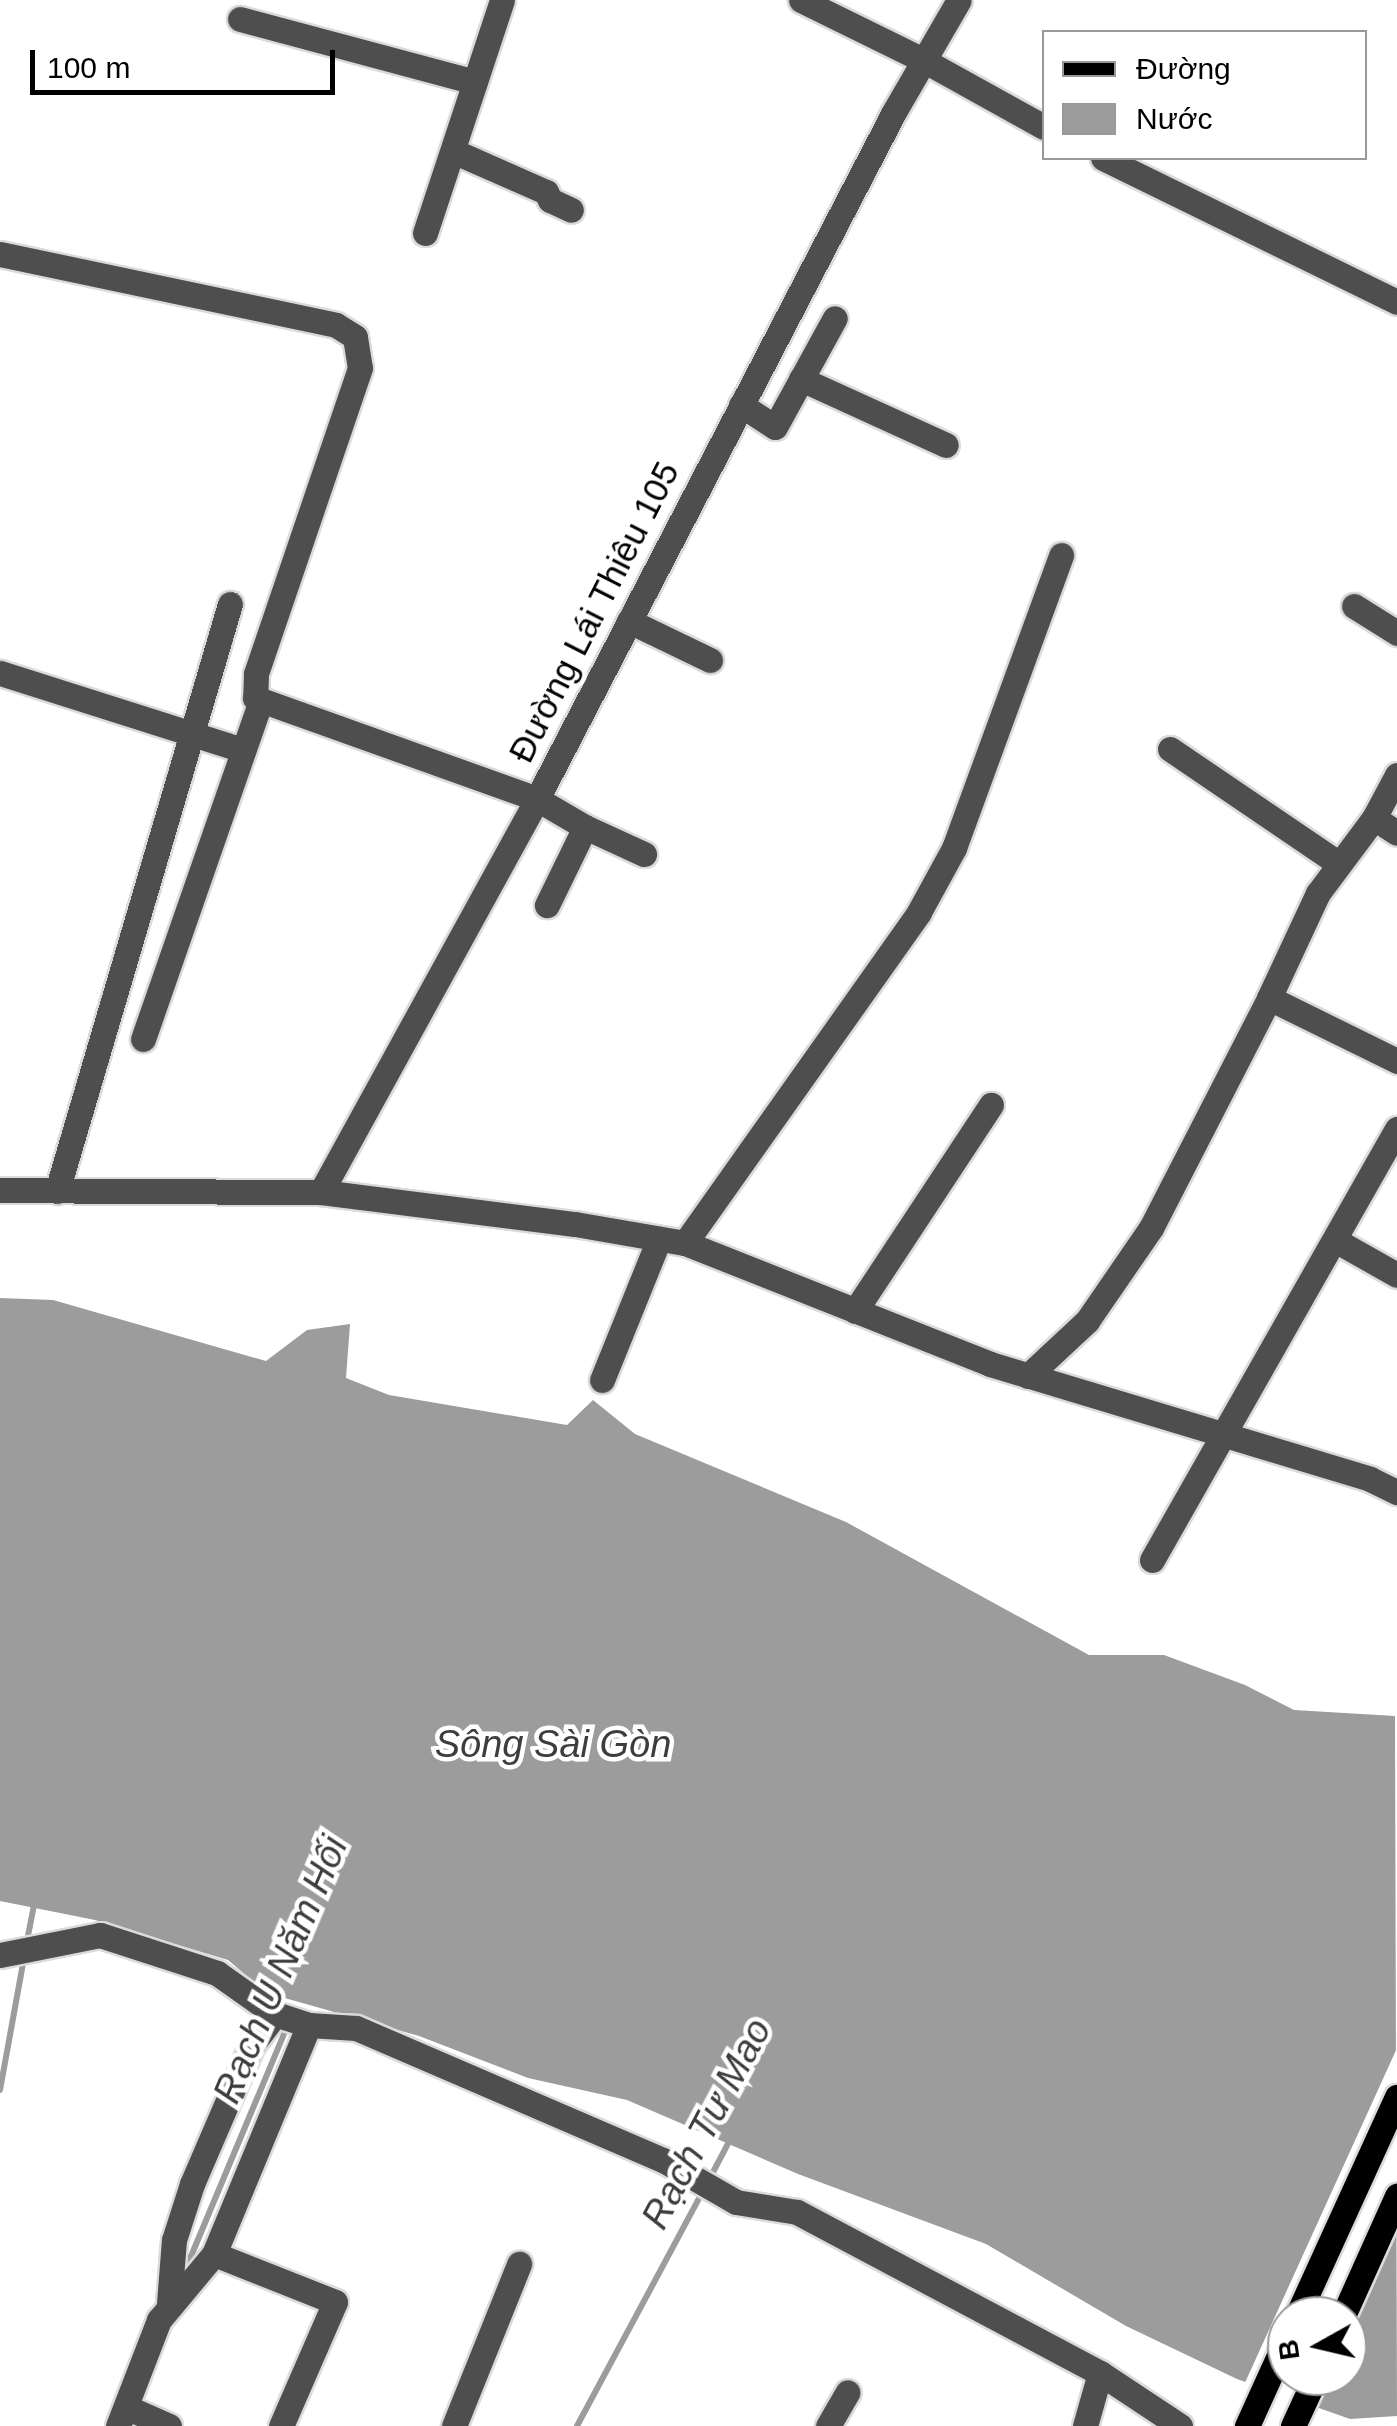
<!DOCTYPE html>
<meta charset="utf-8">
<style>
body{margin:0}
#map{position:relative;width:1397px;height:2426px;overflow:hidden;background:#fff;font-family:Helvetica,sans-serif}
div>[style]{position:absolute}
.water>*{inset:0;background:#9c9c9c}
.pier>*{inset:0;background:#fff}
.stream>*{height:6px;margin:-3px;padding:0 3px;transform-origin:3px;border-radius:3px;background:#9c9c9c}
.roads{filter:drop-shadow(2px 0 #dbdbdb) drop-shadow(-2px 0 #dbdbdb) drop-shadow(0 2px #dbdbdb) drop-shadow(0 -2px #dbdbdb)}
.minor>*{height:25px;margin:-12.5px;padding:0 12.5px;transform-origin:12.5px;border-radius:12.5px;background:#4e4e4e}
.major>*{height:25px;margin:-12.5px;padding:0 12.5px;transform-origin:12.5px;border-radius:12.5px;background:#000}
span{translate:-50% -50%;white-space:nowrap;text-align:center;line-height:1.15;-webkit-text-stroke:9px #fff;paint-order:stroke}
.street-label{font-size:35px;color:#000}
.water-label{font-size:38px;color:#3d3d3d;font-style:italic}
.legend{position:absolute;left:1042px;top:30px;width:325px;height:130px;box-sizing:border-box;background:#fff;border:2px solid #999;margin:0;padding:12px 18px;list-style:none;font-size:30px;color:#000}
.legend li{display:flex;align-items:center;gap:20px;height:50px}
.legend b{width:50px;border:2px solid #999}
.north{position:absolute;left:1267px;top:2296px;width:100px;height:100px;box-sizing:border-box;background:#fff;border:2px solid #999;border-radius:50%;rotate:262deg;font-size:28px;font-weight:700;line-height:40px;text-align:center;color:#000}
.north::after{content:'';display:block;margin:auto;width:35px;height:45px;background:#000;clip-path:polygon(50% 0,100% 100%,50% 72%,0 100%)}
.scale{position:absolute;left:30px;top:50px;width:305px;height:45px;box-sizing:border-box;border:5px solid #000;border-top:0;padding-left:12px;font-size:30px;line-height:35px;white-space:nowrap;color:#000;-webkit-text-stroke:8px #fff;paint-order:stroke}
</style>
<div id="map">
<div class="water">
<i style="clip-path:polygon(evenodd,0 1298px,53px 1300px,266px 1361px,307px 1330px,350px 1324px,346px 1378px,389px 1395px,567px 1425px,593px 1400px,635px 1434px,846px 1522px,1089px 1655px,1164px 1655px,1245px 1685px,1294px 1710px,1395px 1716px,1397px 2416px,1350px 2419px,1237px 2379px,1126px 2326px,986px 2244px,798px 2174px,627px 2100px,528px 2078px,419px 2036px,267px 1993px,228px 1960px,95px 1920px,0 1901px,0 1298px,1287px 2316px,1347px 2316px,1347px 2376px,1287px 2376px,1287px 2316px)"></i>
</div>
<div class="pier">
<i style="clip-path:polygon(1397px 2048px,1397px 2231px,1347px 2341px,1347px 2316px,1287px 2316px,1287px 2376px,1331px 2376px,1315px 2412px,1243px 2387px)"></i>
</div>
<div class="stream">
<i style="left:27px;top:1941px;width:38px;rotate:-79deg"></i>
<i style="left:0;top:2090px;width:134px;rotate:-79.7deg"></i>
<i style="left:710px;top:2178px;width:47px;rotate:-62.4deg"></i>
<i style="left:184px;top:2273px;width:267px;rotate:-67.3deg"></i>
<i style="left:577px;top:2426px;width:269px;rotate:-61.8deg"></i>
</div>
<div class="roads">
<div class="minor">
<i style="left:801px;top:0;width:136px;rotate:26.2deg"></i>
<i style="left:923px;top:60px;width:138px;rotate:29deg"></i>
<i style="left:240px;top:19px;width:243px;rotate:15deg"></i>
<i style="left:453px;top:151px;width:102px;rotate:23.8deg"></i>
<i style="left:546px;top:192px;width:9px;rotate:63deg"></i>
<i style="left:550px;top:200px;width:23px;rotate:25deg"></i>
<i style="left:1103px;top:158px;width:327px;rotate:26.1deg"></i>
<i style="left:425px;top:233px;width:245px;rotate:-71.7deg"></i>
<i style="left:0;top:254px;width:343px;rotate:11.9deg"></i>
<i style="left:336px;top:325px;width:22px;rotate:32deg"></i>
<i style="left:355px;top:337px;width:31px;rotate:81deg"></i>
<i style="left:360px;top:368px;width:323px;rotate:108.8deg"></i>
<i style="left:256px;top:674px;width:24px;rotate:92deg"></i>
<i style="left:255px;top:698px;width:300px;rotate:19.7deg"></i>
<i style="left:537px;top:799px;width:56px;rotate:30.3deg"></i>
<i style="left:585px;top:827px;width:87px;rotate:116deg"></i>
<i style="left:801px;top:379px;width:159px;rotate:24.5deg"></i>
<i style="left:741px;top:405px;width:40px;rotate:32.9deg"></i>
<i style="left:775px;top:427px;width:124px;rotate:-61.2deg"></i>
<i style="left:1354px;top:606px;width:51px;rotate:32.1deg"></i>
<i style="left:629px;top:621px;width:90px;rotate:25.7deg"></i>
<i style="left:0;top:673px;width:255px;rotate:17.6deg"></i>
<i style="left:1170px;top:749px;width:204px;rotate:34.2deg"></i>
<i style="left:1397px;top:775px;width:49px;rotate:118.1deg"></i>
<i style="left:1374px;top:818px;width:94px;rotate:126.7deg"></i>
<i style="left:1318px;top:893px;width:116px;rotate:115deg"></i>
<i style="left:1269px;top:998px;width:143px;rotate:26.2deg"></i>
<i style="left:1374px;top:818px;width:27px;rotate:33deg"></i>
<i style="left:585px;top:827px;width:65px;rotate:24.6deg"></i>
<i style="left:143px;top:1039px;width:356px;rotate:-70.8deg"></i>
<i style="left:0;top:1190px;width:321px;rotate:0.4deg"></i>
<i style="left:321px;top:1192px;width:256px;rotate:7.2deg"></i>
<i style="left:575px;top:1224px;width:112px;rotate:9.8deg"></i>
<i style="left:685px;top:1243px;width:328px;rotate:21.6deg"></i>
<i style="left:990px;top:1364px;width:397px;rotate:16.8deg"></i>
<i style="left:1370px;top:1479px;width:30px;rotate:26deg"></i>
<i style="left:57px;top:1191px;width:612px;rotate:-73.58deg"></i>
<i style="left:321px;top:1192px;width:448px;rotate:-61.2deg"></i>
<i style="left:537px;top:799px;width:774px;rotate:-62.54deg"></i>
<i style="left:894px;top:112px;width:129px;rotate:-59.9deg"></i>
<i style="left:1335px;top:1240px;width:71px;rotate:29.4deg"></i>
<i style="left:685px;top:1243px;width:405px;rotate:-54.7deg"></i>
<i style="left:919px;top:912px;width:73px;rotate:-61.3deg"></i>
<i style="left:954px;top:848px;width:312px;rotate:-69.9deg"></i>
<i style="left:855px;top:1311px;width:247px;rotate:-56.6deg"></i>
<i style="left:1028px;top:1376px;width:81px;rotate:-43deg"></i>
<i style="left:1087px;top:1321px;width:113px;rotate:-55.5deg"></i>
<i style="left:1151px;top:1228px;width:259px;rotate:-62.8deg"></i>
<i style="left:602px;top:1380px;width:152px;rotate:-68deg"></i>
<i style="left:1152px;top:1560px;width:496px;rotate:-60.4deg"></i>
<i style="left:0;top:1955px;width:102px;rotate:-11.3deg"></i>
<i style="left:100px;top:1935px;width:123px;rotate:18deg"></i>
<i style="left:217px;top:1973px;width:71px;rotate:35.3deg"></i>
<i style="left:275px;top:2014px;width:36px;rotate:18deg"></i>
<i style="left:309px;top:2025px;width:47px;rotate:3.7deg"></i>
<i style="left:356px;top:2028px;width:334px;rotate:23.3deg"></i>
<i style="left:663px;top:2160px;width:84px;rotate:29.9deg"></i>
<i style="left:736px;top:2202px;width:62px;rotate:9.3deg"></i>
<i style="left:797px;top:2212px;width:343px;rotate:28deg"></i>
<i style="left:1100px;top:2373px;width:96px;rotate:33.5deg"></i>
<i style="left:214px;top:2254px;width:130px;rotate:21.6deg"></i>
<i style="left:335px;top:2302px;width:135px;rotate:113.5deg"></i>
<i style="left:169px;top:2303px;width:63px;rotate:-85.5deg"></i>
<i style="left:174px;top:2240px;width:59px;rotate:-72.2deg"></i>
<i style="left:192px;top:2184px;width:151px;rotate:-66.7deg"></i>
<i style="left:252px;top:2045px;width:39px;rotate:-53deg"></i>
<i style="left:126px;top:2407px;width:47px;rotate:23.8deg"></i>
<i style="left:118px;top:2426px;width:114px;rotate:-68.9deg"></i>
<i style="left:159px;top:2320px;width:86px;rotate:-50.2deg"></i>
<i style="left:214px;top:2254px;width:248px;rotate:-67.5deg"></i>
<i style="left:454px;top:2426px;width:175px;rotate:-68.1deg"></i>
<i style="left:828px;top:2426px;width:39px;rotate:-60deg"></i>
<i style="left:1085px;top:2426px;width:55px;rotate:-74.2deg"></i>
</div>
<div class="major">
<i style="left:1297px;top:2316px;width:241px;rotate:-65.5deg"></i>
<i style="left:1343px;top:2316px;width:132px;rotate:-65.8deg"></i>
<i style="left:1247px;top:2426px;width:97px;rotate:-65.6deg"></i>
<i style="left:1293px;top:2426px;width:55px;rotate:-65.3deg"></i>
</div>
</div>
<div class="street-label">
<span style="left:594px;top:612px;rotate:-63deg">Đường Lái Thiêu 105</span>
</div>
<div class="water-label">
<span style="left:553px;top:1745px">Sông Sài Gòn</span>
<span style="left:281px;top:1970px;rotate:-67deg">Rạch U Năm Hối</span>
<span style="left:707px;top:2124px;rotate:-62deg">Rạch Tư Mao</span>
</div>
<ul class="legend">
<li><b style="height:12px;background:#000"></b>Đường</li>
<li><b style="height:28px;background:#9c9c9c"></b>Nước</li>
</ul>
<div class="north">B</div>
<div class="scale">100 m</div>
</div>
